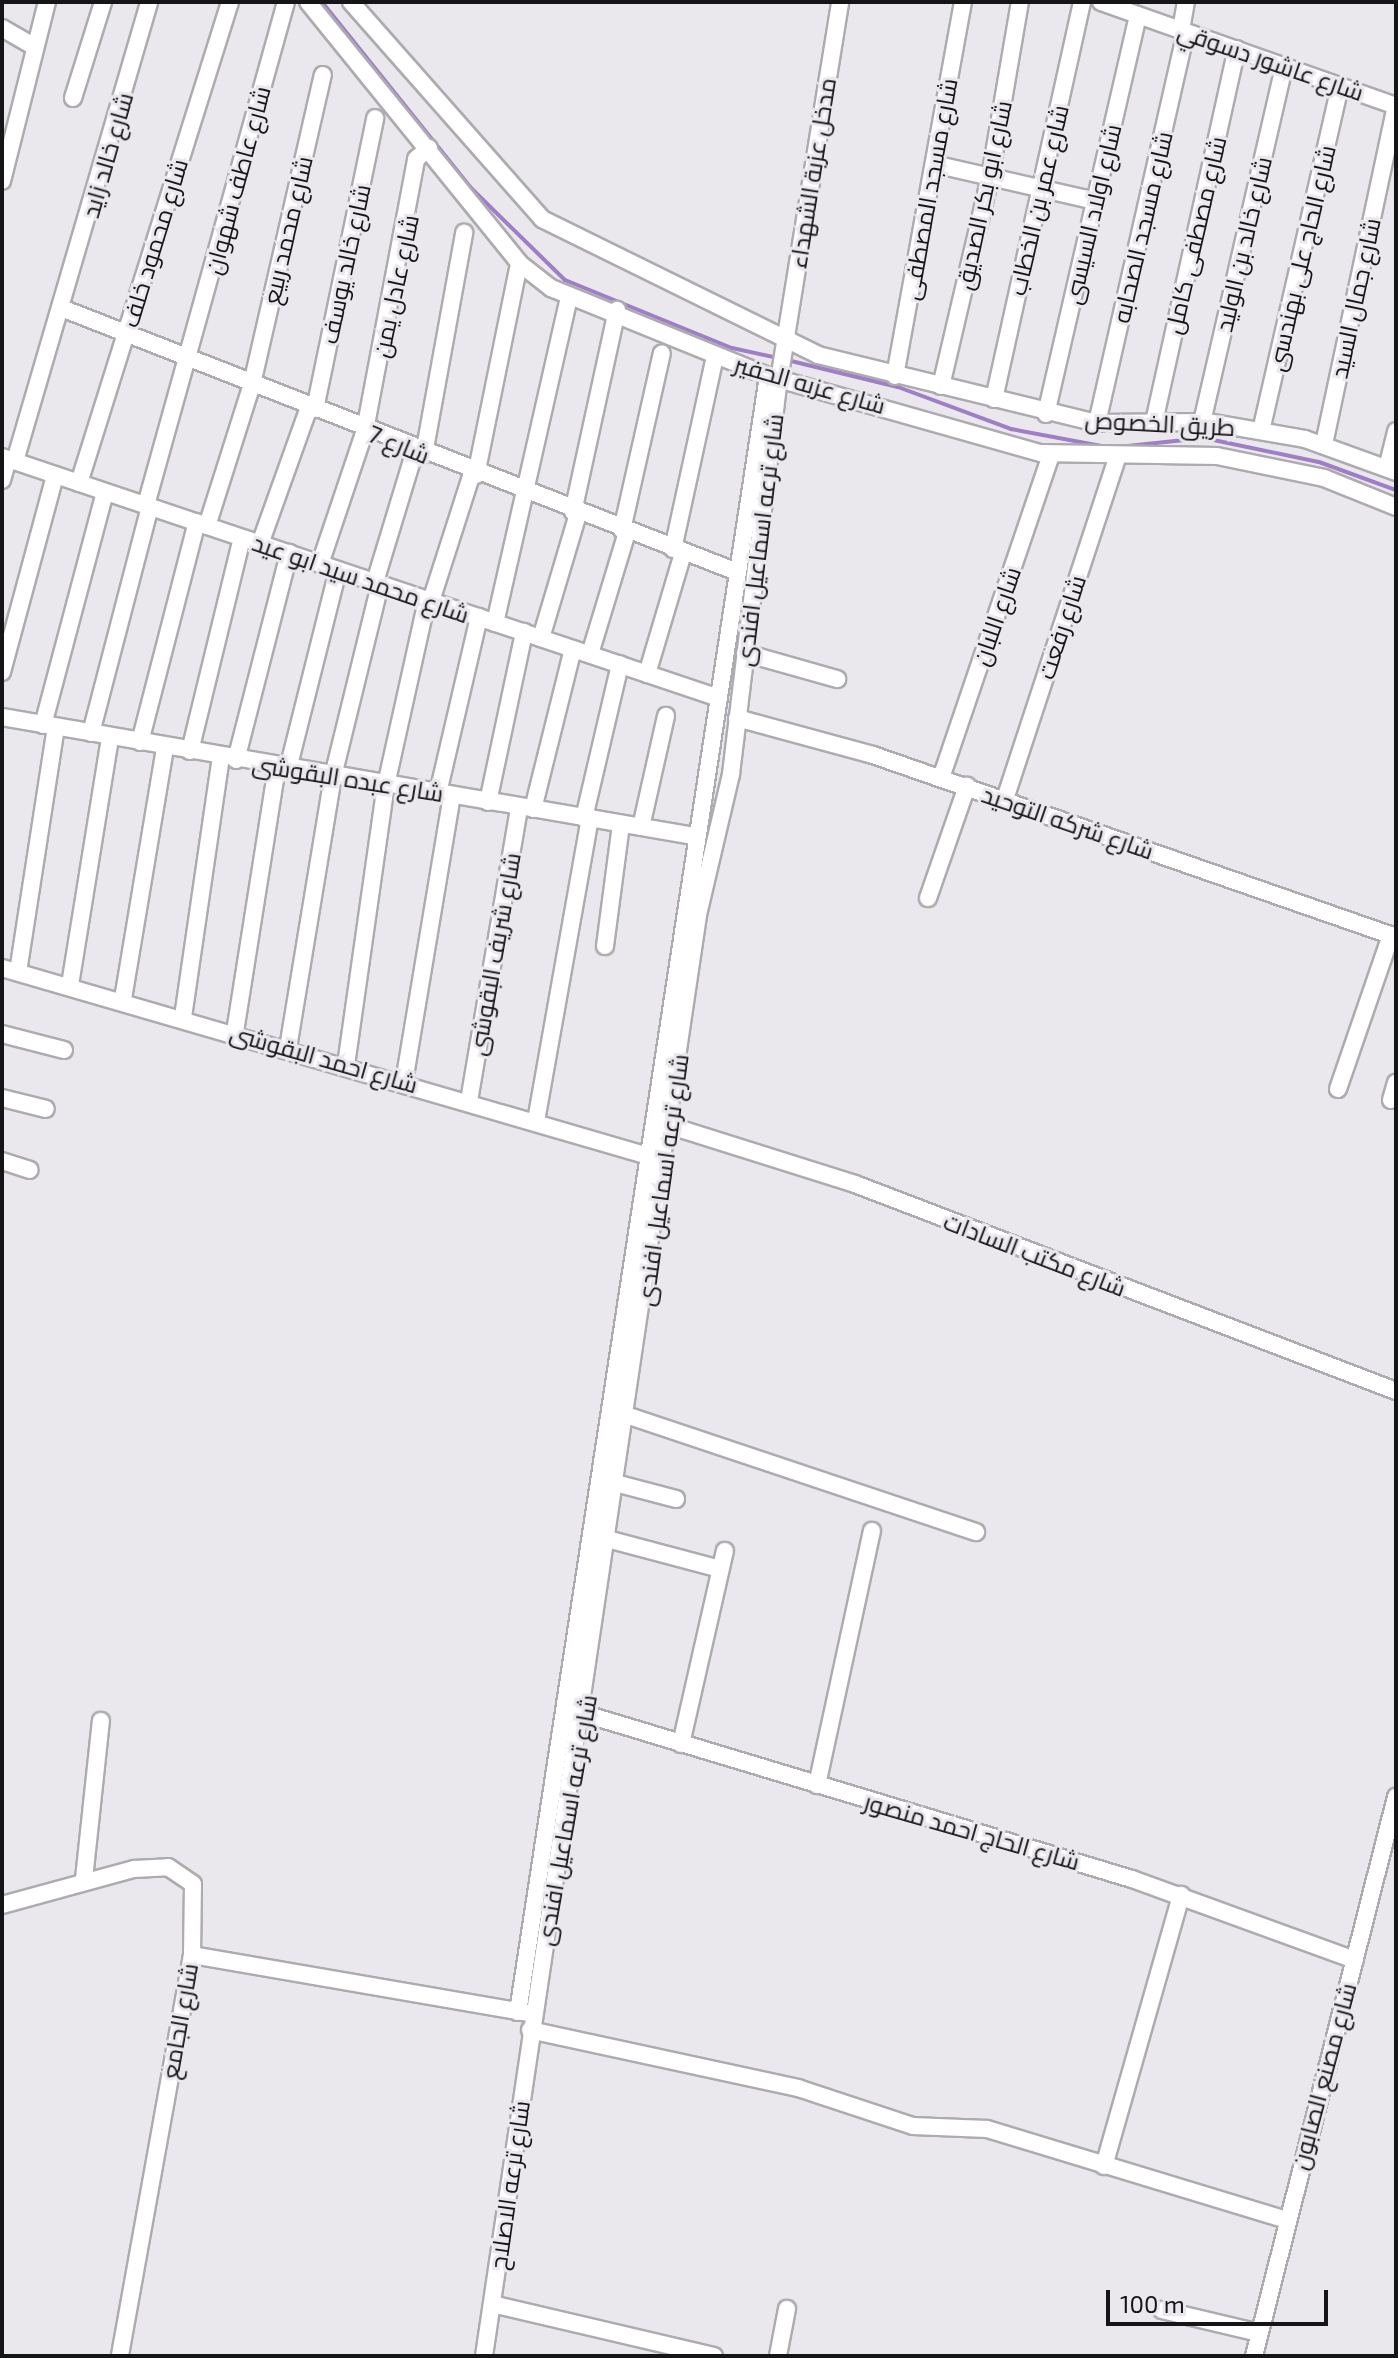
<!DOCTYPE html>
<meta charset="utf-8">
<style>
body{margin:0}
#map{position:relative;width:1398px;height:2358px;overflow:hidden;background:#eae8ed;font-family:"Exo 2",Cairo,sans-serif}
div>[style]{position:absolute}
.stream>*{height:4px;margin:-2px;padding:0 2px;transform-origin:2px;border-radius:2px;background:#9e7ec5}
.roads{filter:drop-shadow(2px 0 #adabb0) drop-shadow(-2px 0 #adabb0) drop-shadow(0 2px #adabb0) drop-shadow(0 -2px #adabb0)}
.street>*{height:16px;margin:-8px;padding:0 8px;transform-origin:8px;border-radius:8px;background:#fff}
span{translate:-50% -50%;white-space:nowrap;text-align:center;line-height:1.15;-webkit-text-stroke:6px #eae8ed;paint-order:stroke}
.street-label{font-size:24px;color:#151416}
.frame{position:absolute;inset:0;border:4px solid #151416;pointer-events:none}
.scale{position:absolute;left:1106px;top:2290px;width:222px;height:36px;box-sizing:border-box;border:4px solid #151416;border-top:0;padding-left:10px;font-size:24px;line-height:28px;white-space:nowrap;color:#151416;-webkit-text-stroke:6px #eae8ed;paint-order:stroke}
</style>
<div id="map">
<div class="stream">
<i style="left:322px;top:2px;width:240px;rotate:51.3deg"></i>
<i style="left:472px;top:189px;width:130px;rotate:44.4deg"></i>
<i style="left:565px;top:280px;width:180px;rotate:22.2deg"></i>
<i style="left:732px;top:348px;width:47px;rotate:12.3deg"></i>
<i style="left:787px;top:360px;width:114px;rotate:13.7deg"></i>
<i style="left:898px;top:387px;width:121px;rotate:20.4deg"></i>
<i style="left:1011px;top:429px;width:92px;rotate:10.7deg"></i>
<i style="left:1118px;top:447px;width:86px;rotate:-6deg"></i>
<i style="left:1204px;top:438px;width:117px;rotate:11.8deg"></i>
<i style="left:1319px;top:462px;width:82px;rotate:20deg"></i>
</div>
<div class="roads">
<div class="street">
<i style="left:308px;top:2px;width:336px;rotate:51deg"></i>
<i style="left:519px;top:263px;width:41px;rotate:38deg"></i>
<i style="left:551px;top:288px;width:234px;rotate:22.1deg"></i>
<i style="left:768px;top:376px;width:284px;rotate:15.8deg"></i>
<i style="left:1041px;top:453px;width:176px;rotate:1deg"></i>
<i style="left:1217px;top:456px;width:109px;rotate:11.6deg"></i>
<i style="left:1324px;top:478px;width:78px;rotate:21.9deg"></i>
<i style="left:351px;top:2px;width:289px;rotate:48.6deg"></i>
<i style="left:542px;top:219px;width:308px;rotate:26.2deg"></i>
<i style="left:818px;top:355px;width:287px;rotate:13.7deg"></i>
<i style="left:1097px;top:423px;width:110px;rotate:-0.5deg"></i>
<i style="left:1207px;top:422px;width:99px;rotate:9.8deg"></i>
<i style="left:1305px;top:439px;width:97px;rotate:19.9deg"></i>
<i style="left:1101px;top:2px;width:313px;rotate:19.4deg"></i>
<i style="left:2px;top:28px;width:36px;rotate:30deg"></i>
<i style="left:1181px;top:30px;width:28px;rotate:-80deg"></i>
<i style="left:73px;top:98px;width:101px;rotate:-72.6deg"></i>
<i style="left:934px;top:164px;width:165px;rotate:12.9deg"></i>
<i style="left:2px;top:181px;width:185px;rotate:-75.9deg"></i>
<i style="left:64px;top:309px;width:723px;rotate:21.34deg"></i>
<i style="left:895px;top:376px;width:380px;rotate:-79.7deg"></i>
<i style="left:941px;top:386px;width:215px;rotate:-76.8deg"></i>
<i style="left:990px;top:177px;width:178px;rotate:-80.3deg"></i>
<i style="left:994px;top:399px;width:407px;rotate:-77.5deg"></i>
<i style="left:315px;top:409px;width:297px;rotate:-78.3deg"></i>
<i style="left:1046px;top:414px;width:409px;rotate:-77deg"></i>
<i style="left:1154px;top:422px;width:382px;rotate:-77.5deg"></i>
<i style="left:1202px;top:422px;width:365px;rotate:-77deg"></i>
<i style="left:1097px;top:423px;width:401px;rotate:-77.2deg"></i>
<i style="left:1261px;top:431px;width:355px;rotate:-77.1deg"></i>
<i style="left:1324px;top:444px;width:347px;rotate:-78deg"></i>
<i style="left:424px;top:454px;width:225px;rotate:-79.7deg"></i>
<i style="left:2px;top:457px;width:756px;rotate:18.58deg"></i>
<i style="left:15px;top:461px;width:478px;rotate:-73.7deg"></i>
<i style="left:1387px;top:468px;width:38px;rotate:-76deg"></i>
<i style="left:476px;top:475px;width:216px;rotate:-78.5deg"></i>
<i style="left:2px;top:480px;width:22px;rotate:-74deg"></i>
<i style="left:79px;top:483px;width:504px;rotate:-72.57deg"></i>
<i style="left:146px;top:505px;width:522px;rotate:-74.45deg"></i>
<i style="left:573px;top:512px;width:207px;rotate:-77.7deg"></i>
<i style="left:207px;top:526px;width:149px;rotate:-72.4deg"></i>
<i style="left:252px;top:384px;width:317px;rotate:-77.1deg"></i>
<i style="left:622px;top:530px;width:181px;rotate:-77.3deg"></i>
<i style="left:260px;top:544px;width:145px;rotate:-70.3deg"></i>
<i style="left:673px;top:549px;width:198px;rotate:-77.7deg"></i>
<i style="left:320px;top:564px;width:141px;rotate:-71.4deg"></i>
<i style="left:365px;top:430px;width:276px;rotate:-79.3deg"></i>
<i style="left:416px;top:159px;width:17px;rotate:-40deg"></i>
<i style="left:375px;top:582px;width:138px;rotate:-73.1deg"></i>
<i style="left:431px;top:601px;width:134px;rotate:-72.2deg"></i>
<i style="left:495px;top:623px;width:335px;rotate:-77.2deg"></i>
<i style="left:541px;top:638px;width:129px;rotate:-73.4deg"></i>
<i style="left:745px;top:653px;width:96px;rotate:15.8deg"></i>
<i style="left:590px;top:654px;width:127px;rotate:-73.1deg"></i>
<i style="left:2px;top:672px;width:204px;rotate:-74.9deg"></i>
<i style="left:647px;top:674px;width:126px;rotate:-73.4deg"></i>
<i style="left:2px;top:717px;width:702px;rotate:9.76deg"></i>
<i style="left:737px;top:718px;width:141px;rotate:15.2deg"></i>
<i style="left:873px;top:755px;width:554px;rotate:19.19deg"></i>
<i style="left:43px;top:725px;width:241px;rotate:-75.1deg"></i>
<i style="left:91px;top:733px;width:234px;rotate:-75.4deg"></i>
<i style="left:140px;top:742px;width:227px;rotate:-75.5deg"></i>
<i style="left:190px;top:751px;width:219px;rotate:-76.3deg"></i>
<i style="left:236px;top:760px;width:214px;rotate:-75.6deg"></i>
<i style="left:288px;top:769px;width:205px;rotate:-75.9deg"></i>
<i style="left:941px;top:778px;width:341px;rotate:-71.2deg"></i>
<i style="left:438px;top:793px;width:181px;rotate:-76.9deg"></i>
<i style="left:1005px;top:799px;width:361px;rotate:-71.8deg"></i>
<i style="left:488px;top:802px;width:174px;rotate:-78deg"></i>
<i style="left:533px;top:809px;width:165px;rotate:-76deg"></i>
<i style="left:584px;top:818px;width:158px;rotate:-76.8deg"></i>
<i style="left:641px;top:827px;width:114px;rotate:-77.3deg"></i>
<i style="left:928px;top:898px;width:119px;rotate:-70.8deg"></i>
<i style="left:605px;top:946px;width:123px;rotate:-82.5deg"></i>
<i style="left:2px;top:968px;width:670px;rotate:16.22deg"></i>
<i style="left:18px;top:972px;width:248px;rotate:-81.2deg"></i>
<i style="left:70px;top:985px;width:251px;rotate:-80.8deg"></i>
<i style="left:123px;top:999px;width:255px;rotate:-80.5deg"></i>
<i style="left:183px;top:1017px;width:263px;rotate:-81.7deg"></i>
<i style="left:235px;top:1032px;width:268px;rotate:-81deg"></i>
<i style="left:2px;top:1034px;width:64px;rotate:14.5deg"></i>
<i style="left:288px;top:1048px;width:276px;rotate:-80.6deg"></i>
<i style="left:333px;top:776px;width:198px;rotate:-76.2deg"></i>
<i style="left:346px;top:1065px;width:283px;rotate:-81.9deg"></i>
<i style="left:386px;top:785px;width:189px;rotate:-77.5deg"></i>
<i style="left:404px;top:1082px;width:290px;rotate:-80.5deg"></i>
<i style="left:1338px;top:1089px;width:163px;rotate:-71deg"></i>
<i style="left:2px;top:1098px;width:45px;rotate:14deg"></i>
<i style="left:1391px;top:1100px;width:18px;rotate:-74deg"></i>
<i style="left:469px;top:1101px;width:298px;rotate:-80.3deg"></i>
<i style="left:536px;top:1121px;width:308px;rotate:-79.9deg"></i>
<i style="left:671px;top:1126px;width:193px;rotate:17.5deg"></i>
<i style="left:855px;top:1184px;width:579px;rotate:20.94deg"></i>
<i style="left:2px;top:1161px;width:29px;rotate:18deg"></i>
<i style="left:629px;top:1416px;width:366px;rotate:18.5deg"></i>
<i style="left:619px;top:1484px;width:59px;rotate:14.7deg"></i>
<i style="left:611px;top:1540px;width:113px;rotate:14.9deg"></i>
<i style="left:585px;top:1714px;width:571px;rotate:16.79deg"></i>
<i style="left:1132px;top:1879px;width:237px;rotate:20deg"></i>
<i style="left:681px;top:1744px;width:198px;rotate:-77.2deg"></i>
<i style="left:817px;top:1785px;width:260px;rotate:-77.8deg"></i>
<i style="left:84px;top:1879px;width:159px;rotate:-83.9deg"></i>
<i style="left:2px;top:1905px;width:137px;rotate:-15.3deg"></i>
<i style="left:134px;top:1869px;width:34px;rotate:-3deg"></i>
<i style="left:168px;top:1867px;width:30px;rotate:34deg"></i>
<i style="left:193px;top:1884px;width:71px;rotate:90.8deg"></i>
<i style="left:192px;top:1955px;width:407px;rotate:100.2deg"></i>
<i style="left:192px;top:1955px;width:340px;rotate:9.8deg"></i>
<i style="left:518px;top:2012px;width:1655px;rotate:-81.31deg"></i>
<i style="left:530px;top:2030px;width:274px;rotate:12.2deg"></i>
<i style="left:798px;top:2088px;width:121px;rotate:18.3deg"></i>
<i style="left:913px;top:2126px;width:74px;rotate:2.3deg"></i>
<i style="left:987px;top:2129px;width:310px;rotate:16.9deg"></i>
<i style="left:1104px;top:2166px;width:282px;rotate:-74.1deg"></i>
<i style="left:492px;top:2304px;width:228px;rotate:13.2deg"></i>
<i style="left:1162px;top:2310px;width:100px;rotate:13.3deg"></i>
<i style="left:484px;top:2356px;width:1457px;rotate:-81.55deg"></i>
<i style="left:698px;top:915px;width:145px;rotate:-76.8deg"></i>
<i style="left:731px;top:774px;width:397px;rotate:-83.1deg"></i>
<i style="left:779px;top:380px;width:383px;rotate:-80.8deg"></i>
<i style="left:778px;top:2356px;width:48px;rotate:-79.2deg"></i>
<i style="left:1254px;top:2356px;width:577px;rotate:-75.75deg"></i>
</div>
</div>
<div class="street-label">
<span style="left:1271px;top:61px;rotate:19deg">شارع عاشور دسوقي</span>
<span style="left:107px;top:155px;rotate:-74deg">شارع خالد زايد</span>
<span style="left:812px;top:173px;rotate:-81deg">مدخل عزبة الشهداء</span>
<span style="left:237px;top:180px;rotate:-75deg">شارع عاطف شهوان</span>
<span style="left:929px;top:189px;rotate:-80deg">شارع مسجد المصطفى</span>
<span style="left:983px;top:195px;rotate:-78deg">شارع ابو بكر الصديق</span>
<span style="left:1038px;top:200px;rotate:-77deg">شارع عمر بن الخطاب</span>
<span style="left:1092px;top:214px;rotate:-77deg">شارع اولاد السيسى</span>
<span style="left:1142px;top:227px;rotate:-77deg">شارع مسجد الصحابه</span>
<span style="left:287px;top:230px;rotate:-77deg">شارع محمد ربيع</span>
<span style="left:1195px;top:235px;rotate:-77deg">شارع مصطفى كامل</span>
<span style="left:154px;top:243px;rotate:-73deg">شارع محمود خلف</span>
<span style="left:1243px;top:244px;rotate:-77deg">شارع خالد بن الوليد</span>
<span style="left:1301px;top:258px;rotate:-77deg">شارع الحاج على بهندسى</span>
<span style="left:345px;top:264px;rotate:-78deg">شارع خالد يوسف</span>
<span style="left:395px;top:286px;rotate:-78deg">شارع عادل يمن</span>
<span style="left:1355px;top:298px;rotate:-78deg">شارع جمال السيد</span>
<span style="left:810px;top:384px;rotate:16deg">شارع عزبه الحفير</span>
<span style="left:1160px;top:423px;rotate:3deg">طريق الخصوص</span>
<span style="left:399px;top:444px;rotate:22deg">شارع 7</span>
<span style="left:759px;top:540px;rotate:-83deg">شارع ترعه اسماعيل افندى</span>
<span style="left:361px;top:578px;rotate:19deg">شارع محمد سيد ابو عيد</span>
<span style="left:996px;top:616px;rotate:-71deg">شارع اللبان</span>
<span style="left:1061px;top:627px;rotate:-72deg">شارع رفعت</span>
<span style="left:348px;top:778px;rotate:9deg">شارع عبده البقوشى</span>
<span style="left:1068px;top:822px;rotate:19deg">شارع شركه التوحيد</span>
<span style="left:494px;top:954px;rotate:-80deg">شارع شريف البقوشى</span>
<span style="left:324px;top:1058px;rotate:16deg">شارع احمد البقوشى</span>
<span style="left:662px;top:1180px;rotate:-82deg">شارع ترعه اسماعيل افندى</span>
<span style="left:1035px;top:1254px;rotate:21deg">شارع مكتب السادات</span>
<span style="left:566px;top:1820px;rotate:-80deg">شارع ترعه اسماعيل افندى</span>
<span style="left:972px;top:1831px;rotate:16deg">شارع الحاج احمد منصور</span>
<span style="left:179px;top:2021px;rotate:-80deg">شارع الجامع</span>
<span style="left:1323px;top:2076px;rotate:-75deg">شارع مصنع الصابون</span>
<span style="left:509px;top:2185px;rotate:-82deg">شارع ترعه الاصلاح</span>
</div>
<div class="frame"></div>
<div class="scale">100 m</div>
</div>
